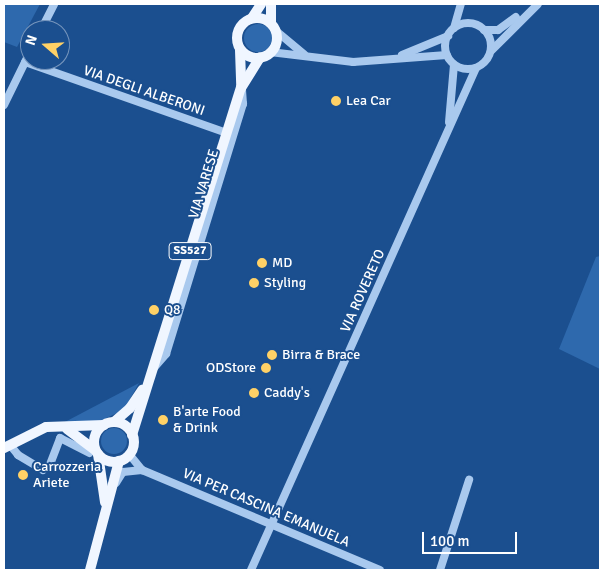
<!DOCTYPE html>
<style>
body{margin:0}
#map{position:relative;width:604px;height:574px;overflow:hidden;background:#1b4f8f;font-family:Signika,sans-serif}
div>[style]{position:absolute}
.green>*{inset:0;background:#2e69ad}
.round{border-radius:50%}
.minor>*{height:8px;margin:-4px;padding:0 4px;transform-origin:4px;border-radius:4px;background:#a9c9ee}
.minor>.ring{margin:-4px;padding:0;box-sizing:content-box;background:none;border:8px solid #a9c9ee;border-radius:50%}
.major>*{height:10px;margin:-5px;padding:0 5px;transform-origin:5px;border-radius:5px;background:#f0f6ff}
.major>.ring{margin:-5px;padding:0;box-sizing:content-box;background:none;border:10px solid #f0f6ff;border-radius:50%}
.dots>*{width:14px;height:14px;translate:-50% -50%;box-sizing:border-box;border:2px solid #1b4f8f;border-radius:50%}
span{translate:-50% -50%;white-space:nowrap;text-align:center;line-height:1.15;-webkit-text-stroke:4px #1b4f8f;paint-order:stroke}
.shield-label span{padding:1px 4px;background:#1b4f8f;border:1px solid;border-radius:4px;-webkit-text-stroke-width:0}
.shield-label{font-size:12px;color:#fff;font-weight:700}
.street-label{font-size:14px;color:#fff}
.poi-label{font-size:14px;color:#fff}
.left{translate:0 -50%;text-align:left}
.right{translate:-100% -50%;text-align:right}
.frame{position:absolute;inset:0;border:5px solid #fff;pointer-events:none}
.north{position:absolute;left:20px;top:20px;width:50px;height:50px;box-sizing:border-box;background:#1b4f8f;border:1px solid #7695bc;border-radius:50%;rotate:289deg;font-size:14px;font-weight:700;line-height:20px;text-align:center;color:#fff}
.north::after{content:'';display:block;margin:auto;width:18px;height:22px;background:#ffd166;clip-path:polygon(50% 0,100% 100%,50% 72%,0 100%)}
.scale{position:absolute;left:422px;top:532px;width:95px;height:22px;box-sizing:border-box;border:2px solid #fff;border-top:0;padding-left:6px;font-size:15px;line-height:18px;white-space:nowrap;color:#fff;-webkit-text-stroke:4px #1b4f8f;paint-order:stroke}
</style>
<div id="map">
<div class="green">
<i style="clip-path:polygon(4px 4px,40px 4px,17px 47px,4px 42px)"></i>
<i class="round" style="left:244px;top:24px;width:28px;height:28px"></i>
<i style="clip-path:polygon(600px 256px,600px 369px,559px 349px,596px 257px)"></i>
<i style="clip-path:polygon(139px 383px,126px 406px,117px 413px,96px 423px,63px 423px)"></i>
<i class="round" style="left:101px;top:428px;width:26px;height:26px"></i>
</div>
<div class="minor">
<i class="ring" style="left:445px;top:23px;width:38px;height:38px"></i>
<i style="left:454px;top:28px;width:25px;rotate:-74deg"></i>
<i style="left:41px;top:30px;width:29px;rotate:-63deg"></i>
<i style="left:275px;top:30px;width:38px;rotate:40deg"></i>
<i style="left:484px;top:30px;width:14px"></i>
<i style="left:498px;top:30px;width:22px;rotate:-36deg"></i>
<i style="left:491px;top:51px;width:66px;rotate:-45deg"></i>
<i style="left:270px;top:52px;width:84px;rotate:6.9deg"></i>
<i style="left:353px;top:62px;width:94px;rotate:-4.3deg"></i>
<i style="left:402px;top:55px;width:50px;rotate:-22.4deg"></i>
<i style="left:25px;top:62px;width:214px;rotate:19.4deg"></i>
<i style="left:4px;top:105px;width:59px;rotate:-63.9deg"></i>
<i style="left:449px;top:122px;width:57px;rotate:-85deg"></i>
<i style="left:153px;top:369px;width:20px;rotate:-49deg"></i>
<i style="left:166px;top:354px;width:262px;rotate:-72.9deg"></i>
<i style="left:243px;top:104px;width:15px;rotate:-94deg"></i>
<i style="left:10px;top:445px;width:13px;rotate:51deg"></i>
<i style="left:18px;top:455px;width:29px;rotate:31deg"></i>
<i style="left:43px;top:470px;width:7px;rotate:-27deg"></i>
<i style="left:49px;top:467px;width:31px;rotate:-69deg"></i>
<i style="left:60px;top:438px;width:33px;rotate:27deg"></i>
<i style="left:129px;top:454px;width:21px;rotate:51deg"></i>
<i style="left:116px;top:483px;width:13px;rotate:-58deg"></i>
<i style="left:123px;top:472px;width:19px;rotate:-6deg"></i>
<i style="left:142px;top:470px;width:258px;rotate:22.8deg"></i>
<i style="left:251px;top:570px;width:550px;rotate:-65.86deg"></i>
<i style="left:440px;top:570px;width:95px;rotate:-72.1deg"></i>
</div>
<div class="major">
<i style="left:271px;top:4px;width:19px;rotate:90deg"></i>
<i class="ring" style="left:237px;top:18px;width:30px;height:30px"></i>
<i style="left:252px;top:18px;width:17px;rotate:-57deg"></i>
<i style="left:240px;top:50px;width:36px;rotate:88deg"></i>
<i style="left:114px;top:422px;width:21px;rotate:-41deg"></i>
<i style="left:130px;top:408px;width:22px;rotate:-56deg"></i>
<i class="ring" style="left:94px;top:422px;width:30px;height:30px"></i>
<i style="left:67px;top:429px;width:35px;rotate:37deg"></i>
<i style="left:132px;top:435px;width:364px;rotate:-72.6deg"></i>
<i style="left:241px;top:88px;width:36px;rotate:-58deg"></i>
<i style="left:4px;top:448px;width:47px;rotate:-26.6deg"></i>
<i style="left:46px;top:427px;width:58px;rotate:-2deg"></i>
<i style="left:98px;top:454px;width:49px;rotate:81.7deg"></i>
<i style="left:90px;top:570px;width:113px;rotate:-75.1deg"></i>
</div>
<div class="dots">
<i style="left:336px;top:101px;background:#ffd166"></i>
<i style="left:262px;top:263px;background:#ffd166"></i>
<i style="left:254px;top:283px;background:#ffd166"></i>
<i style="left:154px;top:310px;background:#ffd166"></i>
<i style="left:272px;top:355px;background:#ffd166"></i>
<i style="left:266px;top:368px;background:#ffd166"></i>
<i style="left:254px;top:393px;background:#ffd166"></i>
<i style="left:163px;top:420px;background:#ffd166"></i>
<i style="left:23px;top:475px;background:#ffd166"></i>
</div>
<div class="shield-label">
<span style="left:190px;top:251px">SS527</span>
</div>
<div class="street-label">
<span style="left:144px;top:91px;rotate:19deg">VIA DEGLI ALBERONI</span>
<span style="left:204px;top:184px;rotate:-73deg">VIA VARESE</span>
<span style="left:363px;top:291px;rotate:-66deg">VIA ROVERETO</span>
<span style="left:266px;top:508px;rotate:23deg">VIA PER CASCINA EMANUELA</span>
</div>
<div class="poi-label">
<span class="left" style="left:346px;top:101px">Lea Car</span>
<span class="left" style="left:272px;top:263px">MD</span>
<span class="left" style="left:264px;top:283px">Styling</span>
<span class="left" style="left:164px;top:310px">Q8</span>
<span class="left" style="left:282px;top:355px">Birra &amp; Brace</span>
<span class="right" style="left:256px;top:368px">ODStore</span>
<span class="left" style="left:264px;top:393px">Caddy's</span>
<span class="left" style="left:173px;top:420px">B'arte Food<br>&amp; Drink</span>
<span class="left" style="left:33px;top:475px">Carrozzeria<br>Ariete</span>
</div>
<div class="frame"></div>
<div class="north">N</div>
<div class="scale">100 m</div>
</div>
